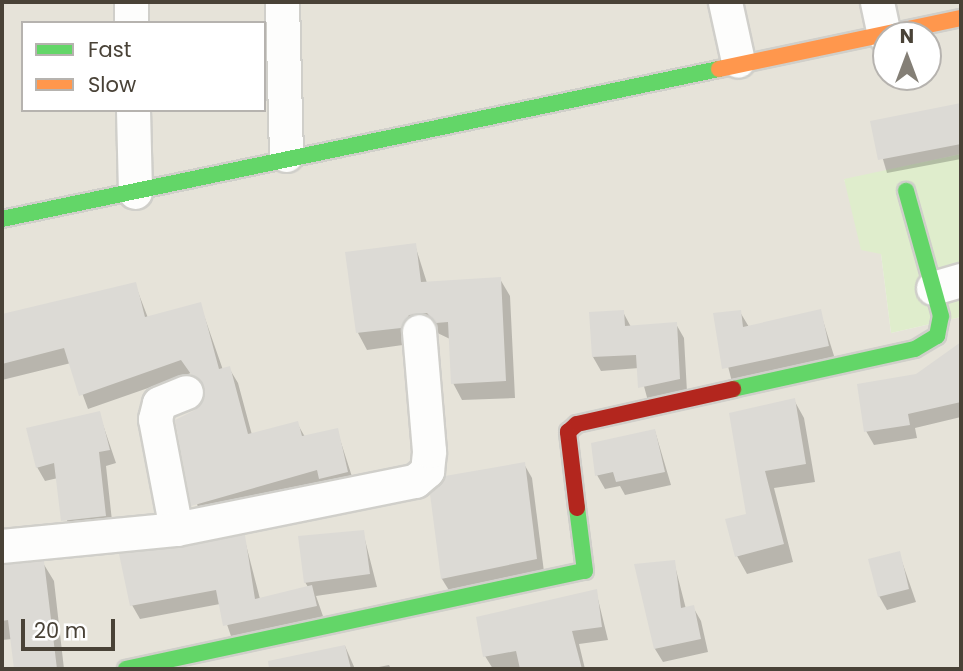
<!DOCTYPE html>
<style>
body{margin:0}
#map{position:relative;width:963px;height:671px;overflow:hidden;background:#f2f1ec;font-family:Poppins,sans-serif}
div>[style]{position:absolute}
.residential>*{inset:0;background:#e6e3d9}
.green>*{inset:0;background:#dfedcc}
.shadow>*{inset:0;background:#0003}
.building>*{inset:0;background:#dcdad5}
.roads{filter:drop-shadow(2px 0 #d0cfca) drop-shadow(-2px 0 #d0cfca) drop-shadow(0 2px #d0cfca) drop-shadow(0 -2px #d0cfca)}
.street>*{height:33px;margin:-16.5px;padding:0 16.5px;transform-origin:16.5px;border-radius:16.5px;background:#fdfdfc}
.fast>*{height:16px;margin:-8px;padding:0 8px;transform-origin:8px;border-radius:8px;background:#63d668}
.slow>*{height:16px;margin:-8px;padding:0 8px;transform-origin:8px;border-radius:8px;background:#ff974d}
.jam>*{height:16px;margin:-8px;padding:0 8px;transform-origin:8px;border-radius:8px;background:#b3261e}
span{translate:-50% -50%;white-space:nowrap;text-align:center;line-height:1.15;-webkit-text-stroke:6px #fff;paint-order:stroke}
.frame{position:absolute;inset:0;border:4px solid #494237;pointer-events:none}
.legend{position:absolute;left:21px;top:21px;width:245px;height:91px;box-sizing:border-box;background:#fff;border:2px solid #b6b3af;margin:0;padding:9px 12px;list-style:none;font-size:21px;color:#494237}
.legend li{display:flex;align-items:center;gap:14px;height:35px}
.legend b{width:35px;border:2px solid #b6b3af}
.north{position:absolute;left:872px;top:21px;width:70px;height:70px;box-sizing:border-box;background:#fff;border:2px solid #b6b3af;border-radius:50%;rotate:0deg;font-size:19px;font-weight:700;line-height:28px;text-align:center;color:#494237}
.north::after{content:'';display:block;margin:auto;width:24px;height:32px;background:#847f76;clip-path:polygon(50% 0,100% 100%,50% 72%,0 100%)}
.scale{position:absolute;left:21px;top:619px;width:94px;height:32px;box-sizing:border-box;border:4px solid #494237;border-top:0;padding-left:9px;font-size:21px;line-height:24px;white-space:nowrap;color:#494237;-webkit-text-stroke:5px #fff;paint-order:stroke}
</style>
<div id="map">
<div class="residential">
<i style="clip-path:polygon(evenodd,2px 2px,961px 2px,961px 154px,844px 180px,881px 254px,891px 333px,961px 317px,961px 669px,2px 669px,2px 2px,23px 23px,264px 23px,264px 110px,23px 110px,23px 23px,2px 2px,886px 35px,928px 35px,928px 77px,886px 77px,886px 35px)"></i>
</div>
<div class="green">
<i style="clip-path:polygon(961px 154px,961px 317px,891px 333px,881px 254px,861px 250px,844px 179px)"></i>
</div>
<div class="shadow">
<i style="clip-path:polygon(961px 104px,961px 159px,887px 173px,872px 122px)"></i>
<i style="clip-path:polygon(415px 245px,427px 283px,500px 279px,510px 296px,515px 398px,462px 400px,453px 383px,450px 339px,427px 328px,410px 344px,367px 350px,358px 333px)"></i>
<i style="clip-path:polygon(135px 284px,148px 318px,200px 304px,223px 370px,229px 368px,238px 383px,252px 435px,297px 423px,305px 437px,337px 430px,355px 486px,201px 520px,177px 421px,196px 411px,206px 395px,191px 373px,88px 409px,71px 363px,2px 380px,2px 316px)"></i>
<i style="clip-path:polygon(820px 311px,835px 359px,732px 382px,715px 315px,740px 312px,749px 327px)"></i>
<i style="clip-path:polygon(623px 312px,631px 327px,676px 324px,684px 338px,687px 392px,648px 401px,639px 368px,601px 371px,593px 357px)"></i>
<i style="clip-path:polygon(961px 344px,961px 417px,915px 428px,917px 438px,874px 445px,866px 431px,917px 375px)"></i>
<i style="clip-path:polygon(794px 400px,804px 418px,815px 482px,774px 488px,793px 562px,747px 574px,737px 556px,748px 515px,731px 414px)"></i>
<i style="clip-path:polygon(99px 413px,116px 463px,106px 466px,113px 530px,70px 534px,58px 478px,45px 481px,37px 467px)"></i>
<i style="clip-path:polygon(655px 431px,671px 485px,625px 495px,620px 486px,605px 489px,597px 475px)"></i>
<i style="clip-path:polygon(524px 464px,532px 478px,544px 572px,450px 592px,442px 579px,431px 494px)"></i>
<i style="clip-path:polygon(363px 532px,377px 587px,316px 596px,324px 619px,232px 639px,220px 604px,140px 619px,132px 605px,244px 537px,260px 599px,308px 587px,305px 582px)"></i>
<i style="clip-path:polygon(899px 553px,916px 602px,887px 610px,879px 596px)"></i>
<i style="clip-path:polygon(674px 562px,686px 609px,693px 607px,701px 621px,708px 652px,663px 662px,655px 649px)"></i>
<i style="clip-path:polygon(43px 563px,54px 581px,64px 669px,16px 669px,12px 639px,2px 640px,2px 568px)"></i>
<i style="clip-path:polygon(596px 591px,608px 640px,579px 644px,585px 669px,493px 669px,485px 656px)"></i>
<i style="clip-path:polygon(345px 646px,355px 669px,292px 669px,290px 658px)"></i>
<i style="clip-path:polygon(389px 665px,391px 669px,369px 669px)"></i>
</div>
<div class="building">
<i style="clip-path:polygon(961px 103px,961px 144px,878px 160px,870px 121px)"></i>
<i style="clip-path:polygon(416px 243px,421px 282px,501px 277px,506px 381px,451px 384px,448px 322px,436px 323px,427px 313px,409px 315px,401px 328px,356px 333px,345px 252px)"></i>
<i style="clip-path:polygon(136px 282px,145px 317px,201px 302px,219px 369px,230px 366px,248px 434px,298px 421px,302px 436px,338px 428px,348px 472px,319px 479px,317px 470px,191px 506px,175px 420px,195px 410px,205px 394px,181px 360px,79px 396px,64px 348px,2px 364px,2px 314px)"></i>
<i style="clip-path:polygon(821px 309px,829px 346px,722px 369px,713px 313px,741px 310px,743px 327px)"></i>
<i style="clip-path:polygon(624px 310px,625px 326px,677px 322px,680px 379px,638px 388px,636px 355px,592px 357px,589px 312px)"></i>
<i style="clip-path:polygon(961px 342px,961px 402px,908px 414px,910px 425px,864px 432px,857px 384px,916px 374px)"></i>
<i style="clip-path:polygon(795px 398px,806px 464px,765px 471px,784px 544px,735px 557px,725px 519px,746px 514px,729px 413px)"></i>
<i style="clip-path:polygon(100px 411px,110px 450px,99px 452px,106px 516px,61px 521px,54px 463px,36px 468px,26px 428px)"></i>
<i style="clip-path:polygon(655px 429px,665px 472px,616px 482px,613px 472px,595px 476px,591px 443px)"></i>
<i style="clip-path:polygon(525px 462px,537px 559px,441px 579px,430px 494px,445px 476px)"></i>
<i style="clip-path:polygon(364px 530px,370px 574px,304px 583px,298px 536px)"></i>
<i style="clip-path:polygon(245px 535px,255px 599px,312px 585px,317px 606px,223px 626px,216px 590px,130px 606px,119px 554px)"></i>
<i style="clip-path:polygon(900px 551px,909px 589px,878px 597px,868px 559px)"></i>
<i style="clip-path:polygon(675px 560px,681px 608px,694px 605px,701px 639px,654px 649px,634px 564px)"></i>
<i style="clip-path:polygon(44px 561px,57px 669px,14px 669px,8px 620px,2px 621px,2px 565px)"></i>
<i style="clip-path:polygon(597px 589px,602px 627px,572px 631px,582px 669px,520px 669px,516px 651px,483px 657px,476px 617px)"></i>
<i style="clip-path:polygon(345px 645px,351px 669px,269px 669px,268px 661px)"></i>
</div>
<div class="roads">
<div class="street">
<i style="left:131px;top:2px;width:21px;rotate:90deg"></i>
<i style="left:282px;top:2px;width:153px;rotate:88.5deg"></i>
<i style="left:725px;top:2px;width:60px;rotate:77.6deg"></i>
<i style="left:877px;top:2px;width:33px;rotate:78deg"></i>
<i style="left:133px;top:110px;width:82px;rotate:88.6deg"></i>
<i style="left:933px;top:288px;width:29px;rotate:-16deg"></i>
<i style="left:176px;top:529px;width:112px;rotate:-100.8deg"></i>
<i style="left:155px;top:419px;width:16px;rotate:-76deg"></i>
<i style="left:159px;top:403px;width:29px;rotate:-22deg"></i>
<i style="left:2px;top:546px;width:175px;rotate:-5.6deg"></i>
<i style="left:176px;top:529px;width:244px;rotate:-11.4deg"></i>
<i style="left:415px;top:481px;width:16px;rotate:-40deg"></i>
<i style="left:427px;top:471px;width:20px;rotate:-84deg"></i>
<i style="left:429px;top:451px;width:120px;rotate:-94.8deg"></i>
</div>
<div class="fast">
<i style="left:2px;top:219px;width:733px;rotate:-11.82deg"></i>
<i style="left:733px;top:389px;width:186px;rotate:-12.4deg"></i>
<i style="left:915px;top:349px;width:26px;rotate:-31deg"></i>
<i style="left:937px;top:336px;width:20px;rotate:-79deg"></i>
<i style="left:941px;top:316px;width:130px;rotate:-105.6deg"></i>
<i style="left:126px;top:669px;width:469px;rotate:-12.1deg"></i>
<i style="left:585px;top:571px;width:64px;rotate:-97.2deg"></i>
</div>
<div class="slow">
<i style="left:719px;top:69px;width:247px;rotate:-11.9deg"></i>
</div>
<div class="jam">
<i style="left:577px;top:508px;width:77px;rotate:-96.8deg"></i>
<i style="left:568px;top:432px;width:12px;rotate:-42deg"></i>
<i style="left:577px;top:424px;width:160px;rotate:-12.6deg"></i>
</div>
</div>
<div class="frame"></div>
<ul class="legend">
<li><b style="height:9px;background:#63d668"></b>Fast</li>
<li><b style="height:9px;background:#ff974d"></b>Slow</li>
</ul>
<div class="north">N</div>
<div class="scale">20 m</div>
</div>
